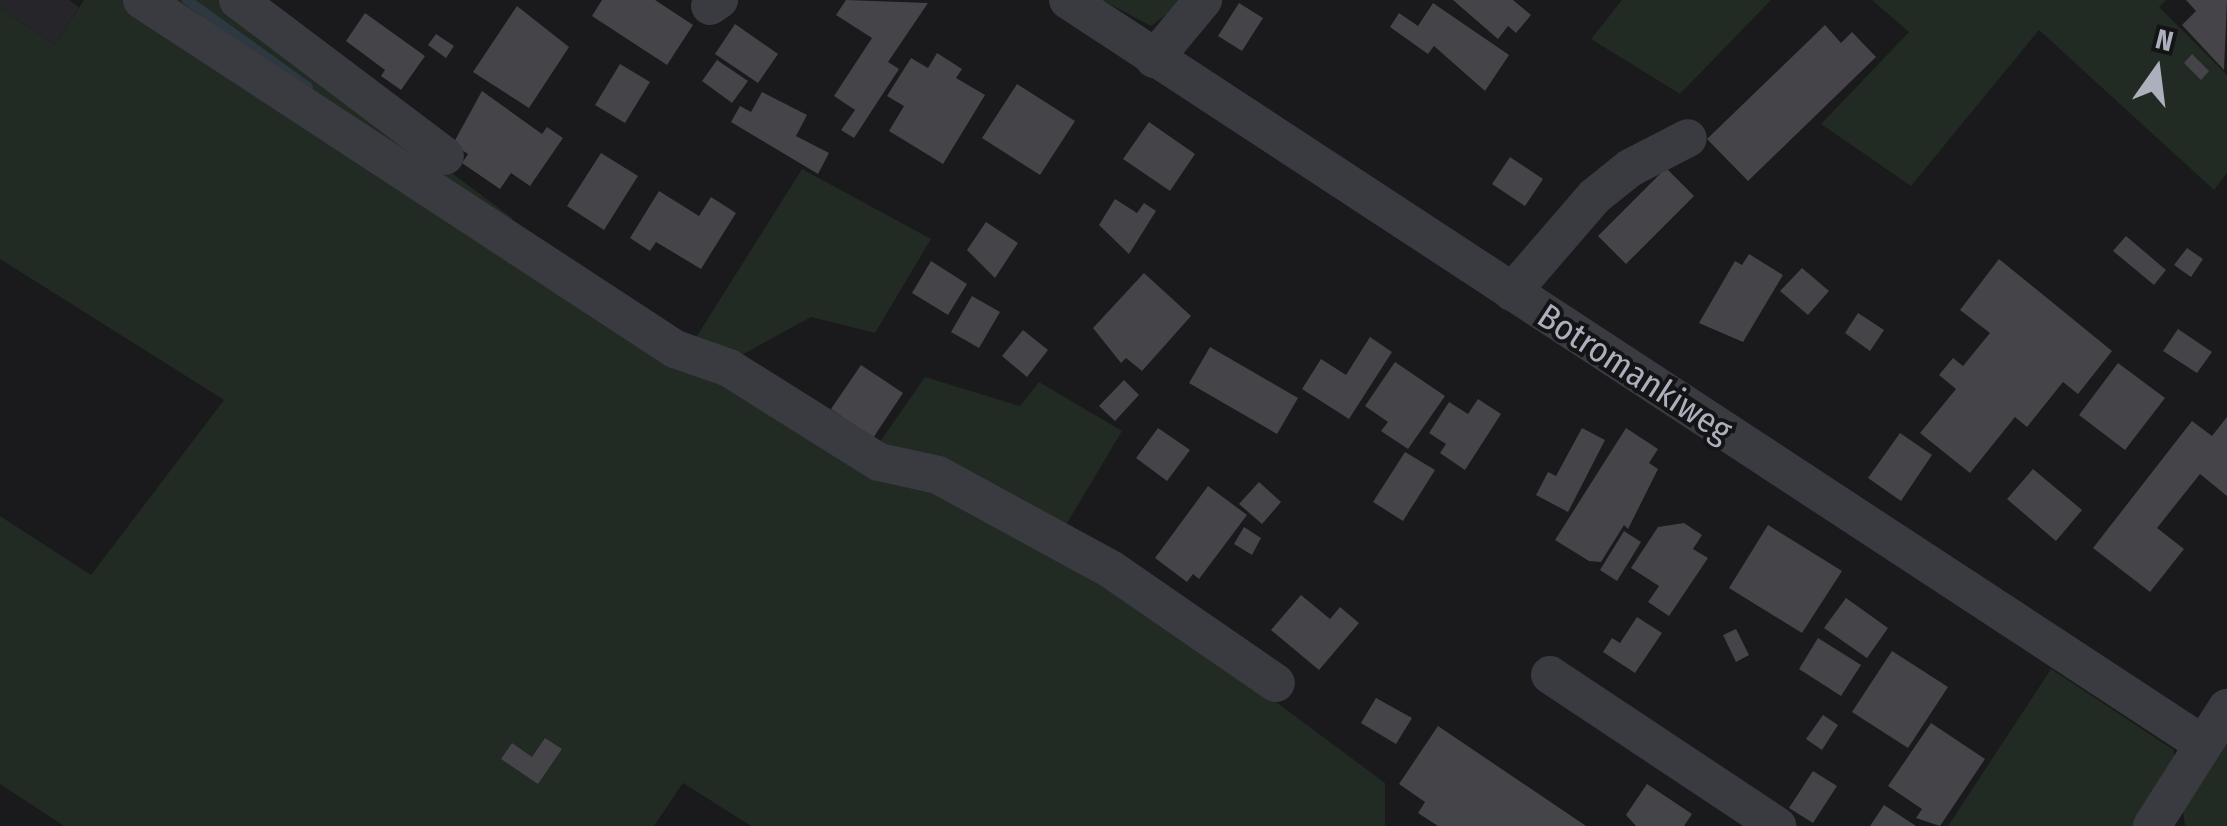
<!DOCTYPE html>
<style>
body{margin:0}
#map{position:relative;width:2227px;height:826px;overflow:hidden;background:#1a191c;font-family:"Fira Sans Condensed",sans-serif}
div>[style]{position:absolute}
.built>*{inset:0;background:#262529}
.green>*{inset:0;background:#212a23}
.stream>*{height:10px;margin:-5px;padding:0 5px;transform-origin:5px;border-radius:5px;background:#2e3841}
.building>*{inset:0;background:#444449}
.minor>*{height:38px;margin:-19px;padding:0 19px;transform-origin:19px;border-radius:19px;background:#3a3b41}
span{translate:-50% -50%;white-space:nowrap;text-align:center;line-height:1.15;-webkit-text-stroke:8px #141417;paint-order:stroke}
.street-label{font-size:35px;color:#abb0bc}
.north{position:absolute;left:2107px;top:20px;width:100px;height:100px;-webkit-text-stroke:8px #141417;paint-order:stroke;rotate:14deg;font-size:28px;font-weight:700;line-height:40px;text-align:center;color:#abb0bc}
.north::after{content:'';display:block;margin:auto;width:35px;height:45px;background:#abb0bc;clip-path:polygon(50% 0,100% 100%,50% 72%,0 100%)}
</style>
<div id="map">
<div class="built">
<i style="clip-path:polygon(0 0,69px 0,79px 7px,55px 44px,0 9px)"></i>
</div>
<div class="green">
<i style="clip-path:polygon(84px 0,126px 0,936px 483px,1112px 580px,1385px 783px,1385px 826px,751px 826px,683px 783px,654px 826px,64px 826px,0 784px,0 516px,91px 575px,224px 400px,0 259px,0 9px,55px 44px)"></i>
<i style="clip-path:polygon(155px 0,221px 0,512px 218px,503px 230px)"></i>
<i style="clip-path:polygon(1102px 0,1186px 0,1151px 26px)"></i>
<i style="clip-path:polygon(1622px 0,1771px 0,1680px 94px,1591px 39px)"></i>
<i style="clip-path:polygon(1872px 0,2166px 0,2159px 7px,2227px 75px,2227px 173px,2214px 190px,2039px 30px,1911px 186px,1821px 124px,1909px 32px)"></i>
<i style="clip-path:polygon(802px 169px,931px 239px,875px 333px,811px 317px,736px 358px,690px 347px)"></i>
<i style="clip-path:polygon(925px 377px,1020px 406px,1039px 382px,1122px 431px,1060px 535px,875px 449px)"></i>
<i style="clip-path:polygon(2051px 669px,2174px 750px,2175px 766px,2140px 826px,1948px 826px)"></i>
<i style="clip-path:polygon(2227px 738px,2227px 826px,2185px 826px,2182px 806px)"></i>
</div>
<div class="stream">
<i style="left:187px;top:0;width:149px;rotate:35.7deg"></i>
</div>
<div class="building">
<i style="clip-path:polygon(602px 0,655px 0,693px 25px,667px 65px,592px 16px)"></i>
<i style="clip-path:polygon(846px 0,928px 3px,888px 62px,899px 69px,854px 138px,841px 130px,855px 110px,834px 96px,872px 38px,836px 15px)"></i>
<i style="clip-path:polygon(1453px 0,1513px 0,1531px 15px,1516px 33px,1508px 26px,1498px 39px)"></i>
<i style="clip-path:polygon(2186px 0,2227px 0,2224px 70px,2182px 25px,2196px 11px)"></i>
<i style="clip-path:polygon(1239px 3px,1263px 18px,1242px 51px,1218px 36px)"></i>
<i style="clip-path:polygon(1433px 3px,1509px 55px,1485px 91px,1434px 46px,1428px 54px,1390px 27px,1399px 13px,1418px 26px)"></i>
<i style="clip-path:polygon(517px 6px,569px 47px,529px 108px,473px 72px)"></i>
<i style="clip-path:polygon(365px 13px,425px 56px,401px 90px,381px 76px,385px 70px,346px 41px)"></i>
<i style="clip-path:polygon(735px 24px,778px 54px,758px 83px,715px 54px)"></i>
<i style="clip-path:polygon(1825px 25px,1841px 43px,1852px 32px,1876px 57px,1748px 181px,1707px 139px)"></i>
<i style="clip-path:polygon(436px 34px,454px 46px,446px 58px,428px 45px)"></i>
<i style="clip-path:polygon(937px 53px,962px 69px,956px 78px,985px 95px,943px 164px,889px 131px,904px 106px,887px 96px,911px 58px,928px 68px)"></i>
<i style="clip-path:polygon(2192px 54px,2209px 71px,2201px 80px,2184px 63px)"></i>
<i style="clip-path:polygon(717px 60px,748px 81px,732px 103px,702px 81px)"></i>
<i style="clip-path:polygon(620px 64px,650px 82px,625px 123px,595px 105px)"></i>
<i style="clip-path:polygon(1017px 84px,1075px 121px,1040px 175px,982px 138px)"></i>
<i style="clip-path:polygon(482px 91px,542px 134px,547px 127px,563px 138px,530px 186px,511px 173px,500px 189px,462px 163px,468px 154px,453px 144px)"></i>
<i style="clip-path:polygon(762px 92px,807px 115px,796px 136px,829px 153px,818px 174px,731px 122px,740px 106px,751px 112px)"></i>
<i style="clip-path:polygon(1149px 122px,1195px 154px,1170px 191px,1123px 159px)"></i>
<i style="clip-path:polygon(601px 153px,638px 176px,604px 230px,567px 206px)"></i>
<i style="clip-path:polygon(1510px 157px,1543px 179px,1525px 206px,1492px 184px)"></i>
<i style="clip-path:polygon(1666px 168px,1694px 196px,1626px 264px,1598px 236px)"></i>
<i style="clip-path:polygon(659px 191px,699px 216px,711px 197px,736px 213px,701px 269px,656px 242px,650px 251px,630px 238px)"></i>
<i style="clip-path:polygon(1115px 199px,1137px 213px,1144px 203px,1156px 211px,1129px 254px,1099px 225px)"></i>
<i style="clip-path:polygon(986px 222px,1018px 243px,995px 278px,967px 250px)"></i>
<i style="clip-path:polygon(2126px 236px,2166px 270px,2154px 285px,2113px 251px)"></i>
<i style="clip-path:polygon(2187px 248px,2203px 259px,2191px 277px,2174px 265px)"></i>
<i style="clip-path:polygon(1749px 254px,1783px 275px,1743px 342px,1699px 323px,1735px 261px,1742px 265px)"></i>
<i style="clip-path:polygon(1999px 259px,2112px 351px,2078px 394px,2063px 382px,2027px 427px,2015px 417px,1970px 473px,1920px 433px,1956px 389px,1939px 375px,1953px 358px,1963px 366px,1990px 333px,1960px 310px)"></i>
<i style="clip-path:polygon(931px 261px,967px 284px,948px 315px,912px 293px)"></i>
<i style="clip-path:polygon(1802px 268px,1829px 291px,1808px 315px,1780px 291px)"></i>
<i style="clip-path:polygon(1144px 273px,1191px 316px,1142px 371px,1126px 358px,1121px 363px,1093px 328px)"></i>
<i style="clip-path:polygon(972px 296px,1000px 312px,979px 348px,951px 332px)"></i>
<i style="clip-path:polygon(1858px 313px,1884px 330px,1870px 351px,1845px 333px)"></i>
<i style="clip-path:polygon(2178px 329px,2212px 352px,2197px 373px,2163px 351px)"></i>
<i style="clip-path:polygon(1023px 330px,1048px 350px,1027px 377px,1002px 356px)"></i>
<i style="clip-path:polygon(1370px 337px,1392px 352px,1349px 419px,1302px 389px,1321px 359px,1346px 375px)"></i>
<i style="clip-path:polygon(1210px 347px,1298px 398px,1277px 434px,1189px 383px)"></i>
<i style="clip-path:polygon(1395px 362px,1445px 396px,1408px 449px,1381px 431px,1388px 422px,1365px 406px)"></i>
<i style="clip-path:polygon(2118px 363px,2165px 398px,2125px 450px,2079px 415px)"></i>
<i style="clip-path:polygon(861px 365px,903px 393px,873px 438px,831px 409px)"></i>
<i style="clip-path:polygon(1124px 380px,1139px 395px,1115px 421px,1099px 406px)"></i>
<i style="clip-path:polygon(1478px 399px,1501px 414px,1465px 470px,1440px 453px,1446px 444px,1429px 433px,1449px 402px,1468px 414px)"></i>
<i style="clip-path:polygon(2227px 417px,2227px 496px,2200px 474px,2157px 528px,2184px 549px,2150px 592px,2093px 548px,2192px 421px,2212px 436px)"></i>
<i style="clip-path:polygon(1158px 428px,1190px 450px,1167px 481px,1136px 458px)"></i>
<i style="clip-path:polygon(1582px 428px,1605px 440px,1568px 512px,1536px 495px,1548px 472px,1556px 476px)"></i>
<i style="clip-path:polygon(1626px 428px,1658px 449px,1649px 463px,1658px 469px,1628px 529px,1624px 525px,1601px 562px,1589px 561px,1555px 540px)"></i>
<i style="clip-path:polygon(1900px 433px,1932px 455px,1901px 501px,1868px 478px)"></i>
<i style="clip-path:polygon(1405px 452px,1435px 470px,1403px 521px,1373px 502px)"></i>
<i style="clip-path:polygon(2033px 469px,2082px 510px,2056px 541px,2007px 499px)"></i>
<i style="clip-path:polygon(1259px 482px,1281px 502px,1262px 524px,1239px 504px)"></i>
<i style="clip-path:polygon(1208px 486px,1247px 515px,1199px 579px,1193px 574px,1187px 582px,1155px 558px)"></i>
<i style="clip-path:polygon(1684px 523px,1702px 535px,1693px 549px,1708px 558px,1669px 616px,1648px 602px,1659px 586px,1631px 568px,1658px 527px)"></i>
<i style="clip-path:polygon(1768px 525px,1842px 571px,1802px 633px,1729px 588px)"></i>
<i style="clip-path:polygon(1244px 527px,1261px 538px,1252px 555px,1234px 544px)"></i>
<i style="clip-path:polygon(1624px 531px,1641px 542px,1617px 581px,1600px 570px)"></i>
<i style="clip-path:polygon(1301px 595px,1330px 619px,1340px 607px,1359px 623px,1319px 670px,1271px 630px)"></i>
<i style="clip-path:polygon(1846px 598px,1888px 628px,1867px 658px,1824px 628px)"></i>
<i style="clip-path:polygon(1637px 617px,1662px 633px,1635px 673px,1603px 652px,1612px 638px,1620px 643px)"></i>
<i style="clip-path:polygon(1736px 629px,1749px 655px,1736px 662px,1723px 635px)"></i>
<i style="clip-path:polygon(1818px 638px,1861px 665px,1841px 696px,1799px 669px)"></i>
<i style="clip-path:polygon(1892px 651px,1948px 687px,1908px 748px,1852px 712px)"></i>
<i style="clip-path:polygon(1376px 698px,1412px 718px,1396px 744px,1361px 723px)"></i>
<i style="clip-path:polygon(1823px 715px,1838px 725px,1822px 750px,1806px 739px)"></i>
<i style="clip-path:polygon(1931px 723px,1985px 759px,1940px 826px,1916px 818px,1922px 809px,1888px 786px)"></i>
<i style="clip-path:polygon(1438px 726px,1586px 826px,1438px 826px,1418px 813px,1425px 802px,1399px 784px)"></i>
<i style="clip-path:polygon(545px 738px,562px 749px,538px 784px,501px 759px,512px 743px,532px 757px)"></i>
<i style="clip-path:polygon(1813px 771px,1837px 786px,1813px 823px,1789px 808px)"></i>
<i style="clip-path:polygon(1647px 784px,1692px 814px,1684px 826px,1636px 826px,1626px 815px)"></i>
<i style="clip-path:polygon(1884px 805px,1916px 826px,1870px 826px)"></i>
</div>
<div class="minor">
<i style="left:142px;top:0;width:637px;rotate:33.22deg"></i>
<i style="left:675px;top:349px;width:57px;rotate:19.4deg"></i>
<i style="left:729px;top:368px;width:177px;rotate:32.1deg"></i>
<i style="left:879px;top:462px;width:60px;rotate:12.4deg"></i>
<i style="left:938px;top:475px;width:198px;rotate:28.6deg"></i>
<i style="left:1112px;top:570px;width:199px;rotate:34.6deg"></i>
<i style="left:238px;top:0;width:259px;rotate:37deg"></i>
<i style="left:1068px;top:0;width:1357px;rotate:33.25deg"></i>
<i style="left:710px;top:6px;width:11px;rotate:-34deg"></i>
<i style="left:1154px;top:59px;width:77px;rotate:-50.3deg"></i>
<i style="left:1512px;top:292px;width:127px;rotate:-49.2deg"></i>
<i style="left:1595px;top:196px;width:45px;rotate:-38.7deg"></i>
<i style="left:1630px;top:168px;width:65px;rotate:-27.3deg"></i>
<i style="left:1550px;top:675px;width:273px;rotate:33.6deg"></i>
<i style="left:2152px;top:826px;width:140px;rotate:-57.6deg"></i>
</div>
<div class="street-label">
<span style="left:1635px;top:373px;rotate:33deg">Botromankiweg</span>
</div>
<div class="north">N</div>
</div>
